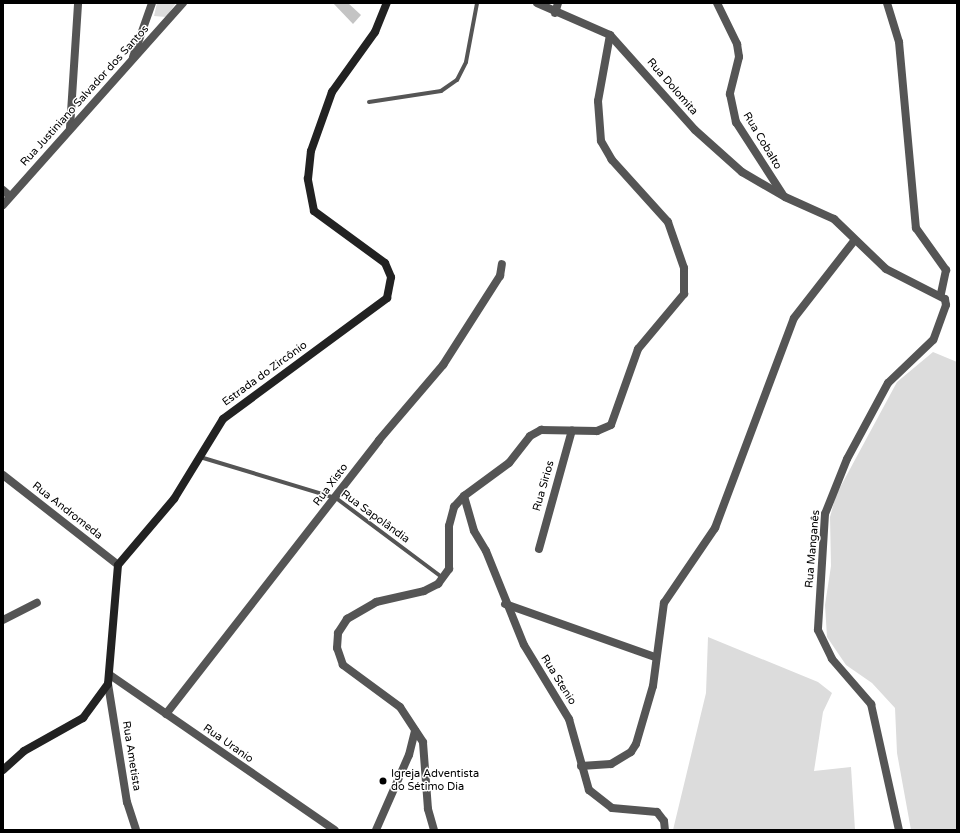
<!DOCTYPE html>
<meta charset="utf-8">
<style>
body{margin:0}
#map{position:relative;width:960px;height:833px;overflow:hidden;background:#fff;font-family:"Varela Round",sans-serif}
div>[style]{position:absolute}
.green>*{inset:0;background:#dcdcdc}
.building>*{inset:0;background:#c4c4c4}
.lane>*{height:4px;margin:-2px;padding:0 2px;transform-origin:2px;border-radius:2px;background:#555}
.street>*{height:8px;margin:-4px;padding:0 4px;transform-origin:4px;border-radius:4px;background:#555}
.secondary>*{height:8px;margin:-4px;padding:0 4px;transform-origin:4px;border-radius:4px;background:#222}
.dots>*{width:11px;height:11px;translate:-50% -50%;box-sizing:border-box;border:2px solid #fff;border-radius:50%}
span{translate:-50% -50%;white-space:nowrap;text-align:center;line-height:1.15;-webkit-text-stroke:3px #fff;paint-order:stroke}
.street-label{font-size:11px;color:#000}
.poi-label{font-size:11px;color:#000}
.left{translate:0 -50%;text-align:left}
.frame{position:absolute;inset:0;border:4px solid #000;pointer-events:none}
</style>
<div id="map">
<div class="green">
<i style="clip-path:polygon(157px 3px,176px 3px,166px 17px,154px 16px)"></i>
<i style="clip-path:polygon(933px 352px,957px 362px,957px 830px,911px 830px,897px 753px,895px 708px,872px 683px,846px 665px,827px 637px,825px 605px,831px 566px,830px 517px,836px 495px,897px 382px)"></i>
<i style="clip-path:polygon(708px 637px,818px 682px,832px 693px,823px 712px,814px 771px,851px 767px,855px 830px,673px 830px,706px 693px)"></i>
</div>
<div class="building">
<i style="clip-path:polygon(333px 3px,348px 3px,361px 15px,353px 24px)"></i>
</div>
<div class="lane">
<i style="left:369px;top:102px;width:73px;rotate:-8.7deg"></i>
<i style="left:441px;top:91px;width:19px;rotate:-35deg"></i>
<i style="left:457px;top:80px;width:20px;rotate:-63deg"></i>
<i style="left:466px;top:62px;width:60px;rotate:-79.4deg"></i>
<i style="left:200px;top:457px;width:142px;rotate:16.8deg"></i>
<i style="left:336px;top:498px;width:134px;rotate:36.8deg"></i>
</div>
<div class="street">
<i style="left:537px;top:3px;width:80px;rotate:23.7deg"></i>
<i style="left:610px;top:35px;width:127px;rotate:48.2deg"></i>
<i style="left:695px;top:130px;width:63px;rotate:41.8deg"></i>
<i style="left:742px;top:172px;width:50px;rotate:30.2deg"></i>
<i style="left:785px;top:197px;width:54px;rotate:24.2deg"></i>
<i style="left:834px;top:219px;width:72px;rotate:43.9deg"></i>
<i style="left:886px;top:269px;width:66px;rotate:27deg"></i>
<i style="left:945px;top:299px;width:6px;rotate:81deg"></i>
<i style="left:946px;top:305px;width:37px;rotate:110deg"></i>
<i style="left:933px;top:340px;width:62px;rotate:136.3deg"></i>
<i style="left:888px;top:383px;width:86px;rotate:118.3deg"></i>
<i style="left:847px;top:459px;width:59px;rotate:111.8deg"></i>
<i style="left:825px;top:514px;width:116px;rotate:93.5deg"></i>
<i style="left:818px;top:630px;width:32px;rotate:64deg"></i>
<i style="left:832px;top:659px;width:60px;rotate:49.1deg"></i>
<i style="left:871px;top:704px;width:129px;rotate:77.5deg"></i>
<i style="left:717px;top:3px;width:46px;rotate:64deg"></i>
<i style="left:737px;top:44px;width:13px;rotate:81deg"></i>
<i style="left:739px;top:57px;width:38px;rotate:104deg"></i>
<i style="left:730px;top:94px;width:29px;rotate:78deg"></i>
<i style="left:736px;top:122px;width:87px;rotate:57.2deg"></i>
<i style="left:887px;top:3px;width:41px;rotate:72.9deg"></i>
<i style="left:899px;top:42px;width:187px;rotate:84.8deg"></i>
<i style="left:916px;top:228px;width:52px;rotate:54.5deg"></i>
<i style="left:946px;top:270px;width:25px;rotate:102deg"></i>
<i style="left:555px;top:13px;width:10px;rotate:-73deg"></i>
<i style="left:133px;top:57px;width:57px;rotate:-70.6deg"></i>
<i style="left:70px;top:128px;width:125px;rotate:-86.3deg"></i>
<i style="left:3px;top:190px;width:9px;rotate:41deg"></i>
<i style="left:3px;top:205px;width:271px;rotate:-48.3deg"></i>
<i style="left:3px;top:475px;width:146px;rotate:38deg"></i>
<i style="left:464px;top:496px;width:36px;rotate:74deg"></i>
<i style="left:474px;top:531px;width:23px;rotate:59deg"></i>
<i style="left:486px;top:551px;width:101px;rotate:68deg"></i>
<i style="left:524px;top:645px;width:87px;rotate:58.7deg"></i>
<i style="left:569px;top:719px;width:74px;rotate:74.3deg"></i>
<i style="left:589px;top:790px;width:29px;rotate:38deg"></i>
<i style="left:612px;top:808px;width:45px;rotate:5.1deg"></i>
<i style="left:657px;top:812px;width:11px;rotate:52deg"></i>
<i style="left:664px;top:821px;width:9px;rotate:84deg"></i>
<i style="left:539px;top:549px;width:123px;rotate:-74.5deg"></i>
<i style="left:505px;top:604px;width:159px;rotate:19.5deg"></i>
<i style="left:3px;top:620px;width:38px;rotate:-27deg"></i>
<i style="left:110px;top:675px;width:273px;rotate:34.6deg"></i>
<i style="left:108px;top:684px;width:120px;rotate:80.9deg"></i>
<i style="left:127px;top:802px;width:29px;rotate:72deg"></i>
<i style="left:166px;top:714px;width:347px;rotate:-52.1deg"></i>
<i style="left:379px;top:440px;width:99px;rotate:-49.5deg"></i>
<i style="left:443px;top:365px;width:106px;rotate:-57.4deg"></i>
<i style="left:500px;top:276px;width:12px;rotate:-81deg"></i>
<i style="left:581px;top:766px;width:30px;rotate:-4deg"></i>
<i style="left:611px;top:764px;width:23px;rotate:-31deg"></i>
<i style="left:631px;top:752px;width:9px;rotate:-58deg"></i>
<i style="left:636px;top:744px;width:60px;rotate:-73.7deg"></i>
<i style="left:653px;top:686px;width:84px;rotate:-82.5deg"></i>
<i style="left:664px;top:603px;width:91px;rotate:-55.8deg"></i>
<i style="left:715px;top:528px;width:224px;rotate:-69.4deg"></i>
<i style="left:794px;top:318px;width:98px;rotate:-52.1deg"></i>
<i style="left:376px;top:830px;width:82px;rotate:-66.3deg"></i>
<i style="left:409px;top:755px;width:25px;rotate:-76deg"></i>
<i style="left:434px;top:830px;width:22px;rotate:-106deg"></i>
<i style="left:428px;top:809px;width:67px;rotate:-94.3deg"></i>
<i style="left:423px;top:742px;width:42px;rotate:-123.3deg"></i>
<i style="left:400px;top:707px;width:71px;rotate:-143.6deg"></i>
<i style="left:343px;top:665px;width:18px;rotate:-109deg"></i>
<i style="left:337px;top:648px;width:15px;rotate:-86deg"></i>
<i style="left:338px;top:633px;width:17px;rotate:-57deg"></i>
<i style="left:347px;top:619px;width:34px;rotate:-30deg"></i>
<i style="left:376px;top:602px;width:49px;rotate:-12.9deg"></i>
<i style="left:424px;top:591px;width:16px;rotate:-27deg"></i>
<i style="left:438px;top:584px;width:19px;rotate:-54deg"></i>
<i style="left:449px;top:569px;width:43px;rotate:-90deg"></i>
<i style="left:449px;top:526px;width:20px;rotate:-75deg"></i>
<i style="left:454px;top:507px;width:15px;rotate:-48deg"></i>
<i style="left:464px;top:496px;width:56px;rotate:-36.3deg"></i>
<i style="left:509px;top:463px;width:34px;rotate:-52deg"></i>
<i style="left:530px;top:436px;width:13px;rotate:-29deg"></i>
<i style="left:541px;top:430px;width:56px;rotate:1deg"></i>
<i style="left:597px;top:431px;width:15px;rotate:-23deg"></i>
<i style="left:611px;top:425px;width:81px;rotate:-70.4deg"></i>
<i style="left:638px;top:349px;width:72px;rotate:-50.1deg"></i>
<i style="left:684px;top:294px;width:26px;rotate:-90deg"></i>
<i style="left:684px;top:268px;width:49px;rotate:-109.2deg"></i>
<i style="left:668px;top:222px;width:84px;rotate:-132.1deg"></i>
<i style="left:612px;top:160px;width:22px;rotate:-120deg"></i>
<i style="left:601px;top:141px;width:40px;rotate:-94.3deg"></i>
<i style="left:598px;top:101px;width:67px;rotate:-79.7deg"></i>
</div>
<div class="secondary">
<i style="left:3px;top:770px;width:28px;rotate:-42deg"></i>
<i style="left:24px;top:751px;width:68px;rotate:-29.2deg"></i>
<i style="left:83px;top:718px;width:42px;rotate:-53.7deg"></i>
<i style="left:108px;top:684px;width:119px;rotate:-85.2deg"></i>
<i style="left:118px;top:565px;width:87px;rotate:-49.7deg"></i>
<i style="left:174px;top:499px;width:94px;rotate:-58.5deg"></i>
<i style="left:223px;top:419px;width:204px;rotate:-36.4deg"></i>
<i style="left:387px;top:298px;width:21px;rotate:-79deg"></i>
<i style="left:391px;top:277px;width:15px;rotate:-113deg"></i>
<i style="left:385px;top:263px;width:88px;rotate:-143.8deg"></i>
<i style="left:314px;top:211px;width:33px;rotate:-101deg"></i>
<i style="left:308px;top:179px;width:28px;rotate:-84deg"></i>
<i style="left:311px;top:151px;width:63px;rotate:-70.4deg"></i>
<i style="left:332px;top:92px;width:74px;rotate:-54.4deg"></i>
<i style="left:375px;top:32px;width:31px;rotate:-68deg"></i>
</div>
<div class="dots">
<i style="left:383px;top:781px;background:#000"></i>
</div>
<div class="street-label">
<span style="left:672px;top:87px;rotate:49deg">Rua Dolomita</span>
<span style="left:85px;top:96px;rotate:-48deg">Rua Justiniano Salvador dos Santos</span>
<span style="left:762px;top:141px;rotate:59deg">Rua Cobalto</span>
<span style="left:265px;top:374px;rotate:-36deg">Estrada do Zircônio</span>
<span style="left:331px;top:485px;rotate:-53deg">Rua Xisto</span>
<span style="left:544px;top:486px;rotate:-74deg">Rua Sirios</span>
<span style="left:67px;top:511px;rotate:38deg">Rua Andromeda</span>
<span style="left:375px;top:517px;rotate:36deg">Rua Sapolândia</span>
<span style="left:813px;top:549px;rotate:-85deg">Rua Manganês</span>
<span style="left:558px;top:680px;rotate:58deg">Rua Stenio</span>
<span style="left:228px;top:744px;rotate:35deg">Rua Uranio</span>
<span style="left:131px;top:756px;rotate:81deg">Rua Ametista</span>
</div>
<div class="poi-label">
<span class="left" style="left:391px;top:781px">Igreja Adventista<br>do Sétimo Dia</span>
</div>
<div class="frame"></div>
</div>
